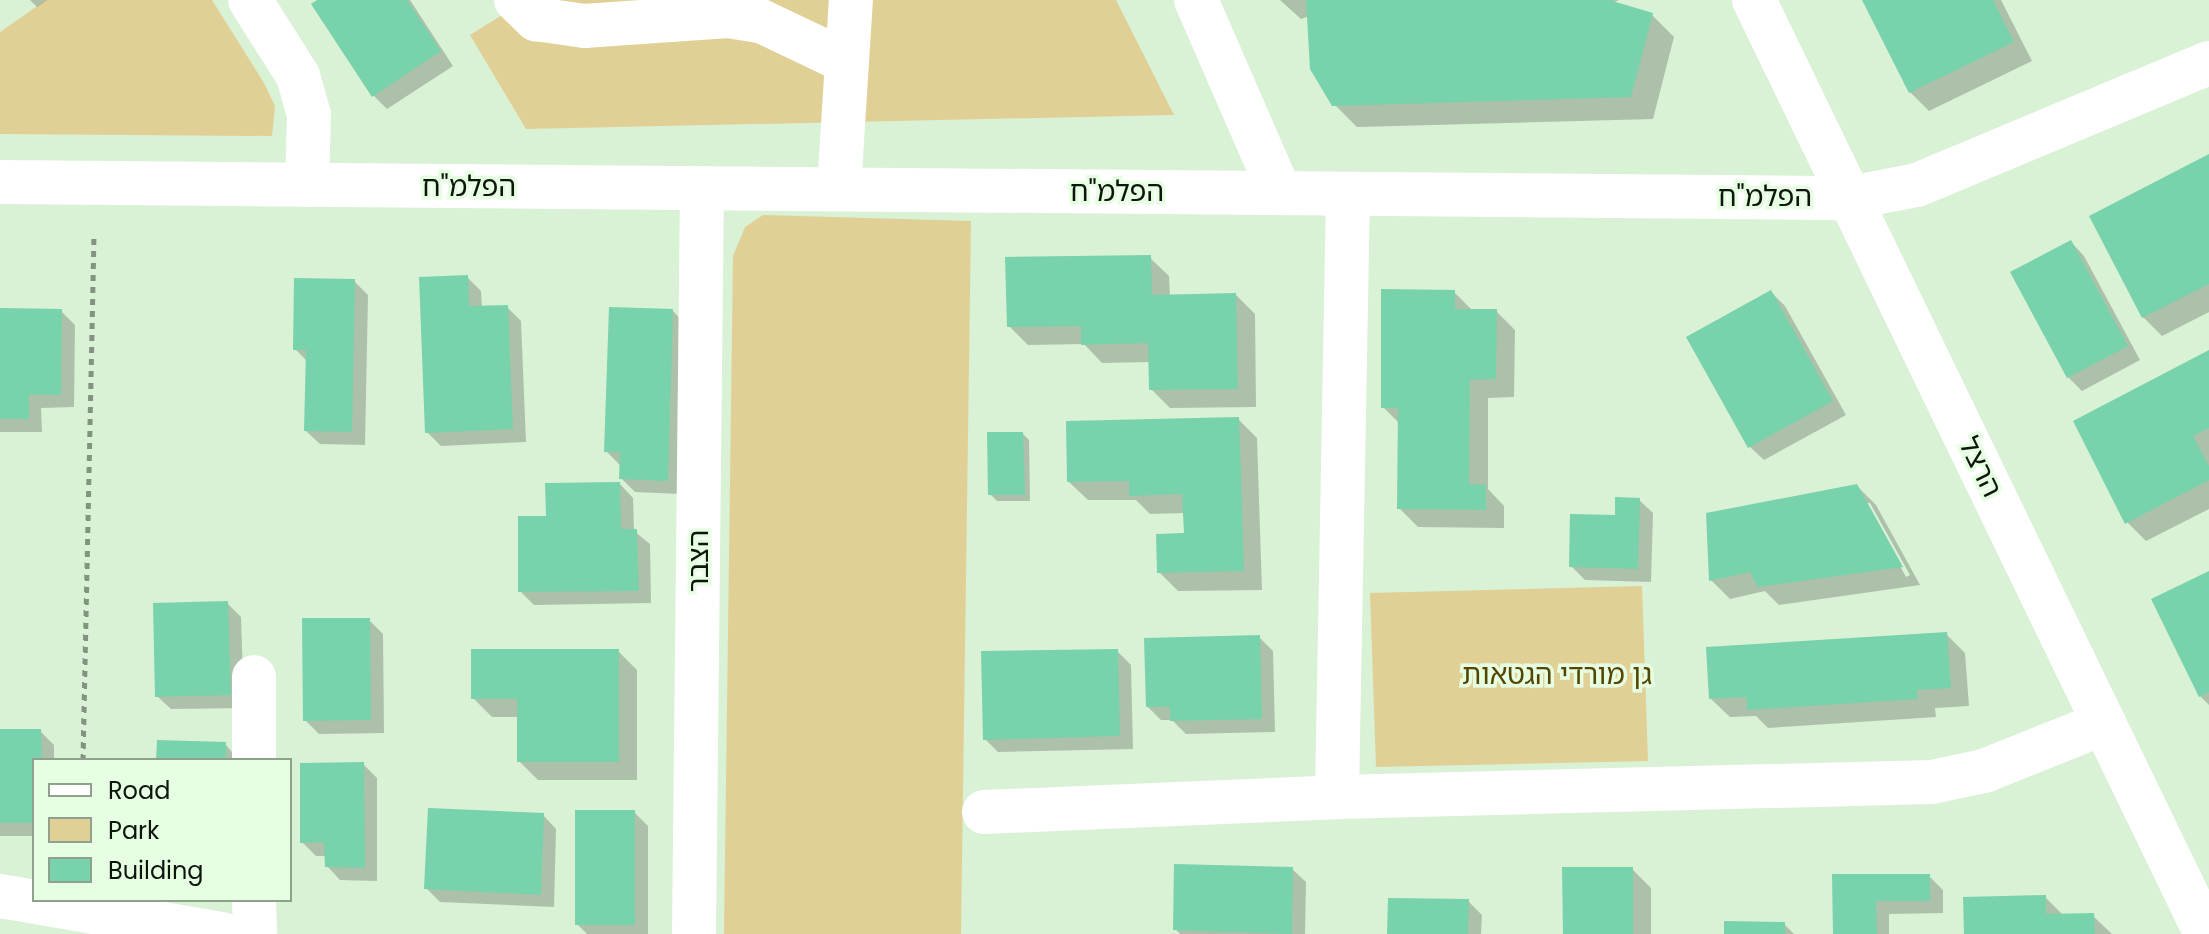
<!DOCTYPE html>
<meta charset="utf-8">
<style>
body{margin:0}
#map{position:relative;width:2209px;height:934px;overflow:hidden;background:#d9f1d5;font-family:Poppins,"Noto Sans Hebrew",sans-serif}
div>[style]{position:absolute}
.green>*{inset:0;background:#e1d096}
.shadow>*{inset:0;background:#0003}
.building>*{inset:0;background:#78d2ab}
.path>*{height:5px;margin-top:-2.5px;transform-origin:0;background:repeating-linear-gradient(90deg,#82937f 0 6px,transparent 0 12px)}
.minor>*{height:44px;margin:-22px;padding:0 22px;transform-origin:22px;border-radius:22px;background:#fff}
span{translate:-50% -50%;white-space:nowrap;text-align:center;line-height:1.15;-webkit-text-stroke:7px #e6ffe2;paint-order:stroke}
.street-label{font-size:28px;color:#0d150c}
.park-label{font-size:28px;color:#554501}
.legend{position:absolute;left:32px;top:758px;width:260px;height:144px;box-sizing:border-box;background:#e6ffe2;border:2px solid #8fa18c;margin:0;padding:10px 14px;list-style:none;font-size:24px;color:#0d150c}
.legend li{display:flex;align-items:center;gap:16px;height:40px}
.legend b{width:40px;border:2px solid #8fa18c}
</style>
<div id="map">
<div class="green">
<i style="clip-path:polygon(46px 0,212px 0,264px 83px,275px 106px,272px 136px,0 134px,0 32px)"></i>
<i style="clip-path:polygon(526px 0,1116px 0,1174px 115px,526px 129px,470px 35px)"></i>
<i style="clip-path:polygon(763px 215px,971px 221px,961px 934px,724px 934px,733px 256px,745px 227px)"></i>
<i style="clip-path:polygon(1642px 586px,1648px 761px,1376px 767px,1370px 593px)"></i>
</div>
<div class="shadow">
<i style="clip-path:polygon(30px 0,47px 0,37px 7px)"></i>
<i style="clip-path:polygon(321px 0,410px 0,453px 66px,387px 109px,373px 95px)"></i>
<i style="clip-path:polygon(1280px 0,1619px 0,1612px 3px,1652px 15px,1674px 37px,1653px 119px,1357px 127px,1334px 104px,1310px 16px,1301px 19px)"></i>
<i style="clip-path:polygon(1864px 0,2001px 0,2032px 61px,1929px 111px,1910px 92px)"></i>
<i style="clip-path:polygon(2209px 156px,2209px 312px,2162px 336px,2143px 317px)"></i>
<i style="clip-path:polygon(2071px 242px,2084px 256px,2140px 360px,2082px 391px,2068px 377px)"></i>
<i style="clip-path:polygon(1150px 258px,1169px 276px,1170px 296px,1236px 295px,1255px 314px,1256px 407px,1170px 408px,1151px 389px,1151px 362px,1102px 363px,1084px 344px,1028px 345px,1009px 326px)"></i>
<i style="clip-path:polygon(467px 277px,481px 291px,482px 308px,507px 307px,521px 321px,526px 442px,441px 446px,427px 432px)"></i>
<i style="clip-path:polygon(354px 281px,368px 295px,365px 445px,320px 444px,306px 431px,308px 362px,295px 349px)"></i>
<i style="clip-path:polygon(1454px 292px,1473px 311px,1496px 311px,1515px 330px,1514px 397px,1488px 398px,1488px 489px,1504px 506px,1504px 528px,1418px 527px,1399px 508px,1400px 424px,1383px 407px)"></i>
<i style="clip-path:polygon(1771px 292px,1785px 306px,1846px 415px,1764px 460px,1750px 447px)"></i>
<i style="clip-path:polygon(0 310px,61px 311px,75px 325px,74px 407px,41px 408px,42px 432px,0 432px)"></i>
<i style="clip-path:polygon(673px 311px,686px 325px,681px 494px,635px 492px,621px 478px,621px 466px,606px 451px)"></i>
<i style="clip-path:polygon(2209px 352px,2209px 509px,2146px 541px,2127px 522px)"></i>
<i style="clip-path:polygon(1238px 419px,1257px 438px,1262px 590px,1178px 591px,1159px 572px,1186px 535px,1185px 513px,1150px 514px,1136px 500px,1088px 500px,1069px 482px)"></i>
<i style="clip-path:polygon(1023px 434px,1029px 440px,1030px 501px,997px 501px,990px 494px)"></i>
<i style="clip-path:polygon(620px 484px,633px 498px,634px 531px,650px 544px,651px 603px,534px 605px,520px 591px,548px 518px)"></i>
<i style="clip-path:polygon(evenodd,1857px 486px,1876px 505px,1920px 585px,1779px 605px,1765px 591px,1730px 599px,1711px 580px,1857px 486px,1866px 503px,1870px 503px,1910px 575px,1906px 577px,1866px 503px)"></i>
<i style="clip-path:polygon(1639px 500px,1653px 513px,1651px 582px,1585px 580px,1571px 566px)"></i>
<i style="clip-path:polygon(2209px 573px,2209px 705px,2200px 696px)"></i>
<i style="clip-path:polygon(227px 603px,241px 617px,244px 708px,171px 709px,157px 696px)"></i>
<i style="clip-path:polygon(369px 620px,383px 634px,384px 733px,319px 734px,305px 720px)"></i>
<i style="clip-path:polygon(1946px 634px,1965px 653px,1969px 706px,1935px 708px,1936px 717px,1768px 728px,1756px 716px,1730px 717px,1711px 699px)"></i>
<i style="clip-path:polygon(1259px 637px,1273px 651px,1275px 732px,1186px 734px,1172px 720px,1161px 720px,1148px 707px)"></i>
<i style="clip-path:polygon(618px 651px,637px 670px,637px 780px,538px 780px,519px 761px,519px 717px,492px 717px,473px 698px)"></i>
<i style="clip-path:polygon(1117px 651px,1131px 665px,1133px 749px,998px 752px,985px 739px)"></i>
<i style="clip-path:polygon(0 731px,40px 731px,54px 745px,54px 760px,34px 760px,34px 836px,0 836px)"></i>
<i style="clip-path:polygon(225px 744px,239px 760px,158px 760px)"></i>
<i style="clip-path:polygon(363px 764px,377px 778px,377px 881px,340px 880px,327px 866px,326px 856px,316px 856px,302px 842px)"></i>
<i style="clip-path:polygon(634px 812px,648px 826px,648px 934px,587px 934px,577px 924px)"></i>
<i style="clip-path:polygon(543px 815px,556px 829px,554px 907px,440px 902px,426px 888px)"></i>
<i style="clip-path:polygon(1292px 869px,1306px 882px,1305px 934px,1180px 934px,1175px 929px)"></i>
<i style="clip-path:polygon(1632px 869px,1651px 888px,1651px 934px,1565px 934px)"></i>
<i style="clip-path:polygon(1834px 876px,1929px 876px,1943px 890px,1943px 913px,1889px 914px,1889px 934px,1835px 934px)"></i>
<i style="clip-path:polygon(2045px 897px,2064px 916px,2093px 916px,2112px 934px,1966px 934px)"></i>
<i style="clip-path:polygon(1468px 901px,1482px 915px,1481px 934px,1389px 934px)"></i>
<i style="clip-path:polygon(1784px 924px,1794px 934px,1726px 934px)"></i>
</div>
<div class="building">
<i style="clip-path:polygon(317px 0,407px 0,441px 51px,372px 97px,311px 4px)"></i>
<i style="clip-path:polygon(1306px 0,1609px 0,1653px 13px,1631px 97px,1332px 106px,1310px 69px)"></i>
<i style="clip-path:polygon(1862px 0,1993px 0,2014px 42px,1909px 93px)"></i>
<i style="clip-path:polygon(2209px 154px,2209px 284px,2142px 318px,2089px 216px)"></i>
<i style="clip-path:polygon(2071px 240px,2128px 346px,2067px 378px,2010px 272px)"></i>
<i style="clip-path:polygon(1151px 255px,1152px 295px,1236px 293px,1238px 389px,1149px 390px,1148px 343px,1081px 345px,1081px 326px,1007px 327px,1005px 257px)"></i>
<i style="clip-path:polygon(468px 275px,469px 306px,508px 305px,513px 429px,425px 433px,419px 277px)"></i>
<i style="clip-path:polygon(294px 278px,355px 279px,352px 432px,304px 431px,306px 350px,293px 350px)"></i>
<i style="clip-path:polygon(1381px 289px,1455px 290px,1455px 309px,1497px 309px,1496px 379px,1470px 380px,1469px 484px,1486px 485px,1486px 510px,1397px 509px,1398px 408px,1381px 408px)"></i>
<i style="clip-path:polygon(1771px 290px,1833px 401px,1748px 448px,1686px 337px)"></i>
<i style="clip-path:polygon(609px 307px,673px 309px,668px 481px,619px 479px,620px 452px,604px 452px)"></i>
<i style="clip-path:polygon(0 308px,62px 309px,61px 395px,29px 395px,29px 419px,0 419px)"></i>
<i style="clip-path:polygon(2209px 350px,2209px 428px,2193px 436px,2209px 466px,2209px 480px,2125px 524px,2073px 421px)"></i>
<i style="clip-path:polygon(1239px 417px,1244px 571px,1157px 573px,1156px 534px,1184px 533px,1182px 494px,1129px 496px,1129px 481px,1067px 482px,1066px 421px)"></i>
<i style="clip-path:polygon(987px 432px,1023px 432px,1025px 495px,988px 495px)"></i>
<i style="clip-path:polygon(620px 482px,621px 529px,637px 529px,639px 591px,518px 592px,518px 516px,546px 516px,545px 483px)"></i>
<i style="clip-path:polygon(1857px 484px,1903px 567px,1758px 587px,1750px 572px,1709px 581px,1706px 513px)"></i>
<i style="clip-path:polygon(1615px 497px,1640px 498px,1638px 569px,1569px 567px,1570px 514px,1615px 515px)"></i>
<i style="clip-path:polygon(2209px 571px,2209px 692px,2199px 697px,2151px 599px)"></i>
<i style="clip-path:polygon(228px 601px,231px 695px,155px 697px,153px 603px)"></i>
<i style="clip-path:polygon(302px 618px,370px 618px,371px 720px,303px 721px)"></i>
<i style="clip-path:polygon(1947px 632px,1951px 688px,1917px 690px,1918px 699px,1747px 710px,1746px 697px,1709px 699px,1706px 647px)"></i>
<i style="clip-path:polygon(1260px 635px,1262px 719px,1170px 721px,1170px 707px,1146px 707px,1144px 638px)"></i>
<i style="clip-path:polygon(471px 649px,619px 649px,619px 762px,517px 762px,517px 699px,471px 699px)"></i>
<i style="clip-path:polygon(1118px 649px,1120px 736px,983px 740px,981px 651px)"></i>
<i style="clip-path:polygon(0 729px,41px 729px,42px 760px,34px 760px,34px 823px,0 823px)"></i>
<i style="clip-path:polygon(157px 740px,226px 742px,226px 760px,156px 760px)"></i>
<i style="clip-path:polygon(364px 762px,365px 868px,325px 867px,324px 842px,300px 843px,300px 763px)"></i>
<i style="clip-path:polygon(428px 808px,544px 813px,541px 895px,424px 889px)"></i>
<i style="clip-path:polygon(575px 810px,635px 810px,635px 925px,575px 925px)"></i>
<i style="clip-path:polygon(1174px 864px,1293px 867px,1292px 934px,1173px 930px)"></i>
<i style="clip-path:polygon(1562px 867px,1633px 867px,1633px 934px,1563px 934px)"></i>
<i style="clip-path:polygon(1832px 874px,1930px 874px,1930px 901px,1876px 901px,1877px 934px,1833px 934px)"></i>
<i style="clip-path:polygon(2046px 895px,2046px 914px,2094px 913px,2095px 934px,1964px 934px,1963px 897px)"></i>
<i style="clip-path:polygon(1388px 898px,1469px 899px,1468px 934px,1387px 934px)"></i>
<i style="clip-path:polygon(1724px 921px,1785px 922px,1785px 934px,1724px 934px)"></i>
</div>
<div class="path">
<i style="left:83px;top:760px;width:527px;rotate:-88.8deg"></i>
</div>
<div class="minor">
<i style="left:250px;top:0;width:90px;rotate:57.7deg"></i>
<i style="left:298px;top:76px;width:41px;rotate:74.2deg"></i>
<i style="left:309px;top:115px;width:70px;rotate:91.6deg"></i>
<i style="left:516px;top:0;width:28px;rotate:44deg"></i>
<i style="left:536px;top:19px;width:49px;rotate:8.3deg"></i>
<i style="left:584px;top:26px;width:144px;rotate:-4deg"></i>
<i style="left:728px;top:16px;width:33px;rotate:9deg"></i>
<i style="left:761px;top:21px;width:95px;rotate:25.5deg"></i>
<i style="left:1196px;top:0;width:210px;rotate:66.5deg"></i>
<i style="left:1754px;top:0;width:1038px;rotate:64.18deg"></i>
<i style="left:0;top:182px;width:1850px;rotate:0.5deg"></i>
<i style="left:1850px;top:198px;width:68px;rotate:-11deg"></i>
<i style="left:1917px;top:185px;width:316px;rotate:-22.7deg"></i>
<i style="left:839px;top:189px;width:189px;rotate:-86.4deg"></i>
<i style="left:1348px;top:194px;width:603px;rotate:91.05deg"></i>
<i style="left:1337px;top:797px;width:595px;rotate:-1.44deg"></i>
<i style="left:1932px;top:782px;width:53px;rotate:-11.9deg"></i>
<i style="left:1984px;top:771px;width:129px;rotate:-21.8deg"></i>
<i style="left:254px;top:677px;width:83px;rotate:90deg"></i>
<i style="left:984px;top:812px;width:353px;rotate:-2.4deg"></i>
<i style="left:0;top:896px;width:226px;rotate:9.7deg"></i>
<i style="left:254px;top:900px;width:34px;rotate:88deg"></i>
<i style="left:694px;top:934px;width:746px;rotate:-89.39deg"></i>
</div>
<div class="street-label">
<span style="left:469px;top:187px">הפלמ"ח</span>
<span style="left:1117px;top:192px">הפלמ"ח</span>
<span style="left:1765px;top:197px">הפלמ"ח</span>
<span style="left:1980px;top:467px;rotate:64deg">הרצל</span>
<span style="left:699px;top:561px;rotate:-90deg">הצבר</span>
</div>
<div class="park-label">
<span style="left:1557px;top:675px">גן מורדי הגטאות</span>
</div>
<ul class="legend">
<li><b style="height:10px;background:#fff"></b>Road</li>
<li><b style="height:22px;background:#e1d096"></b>Park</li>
<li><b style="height:22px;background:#78d2ab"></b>Building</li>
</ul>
</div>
